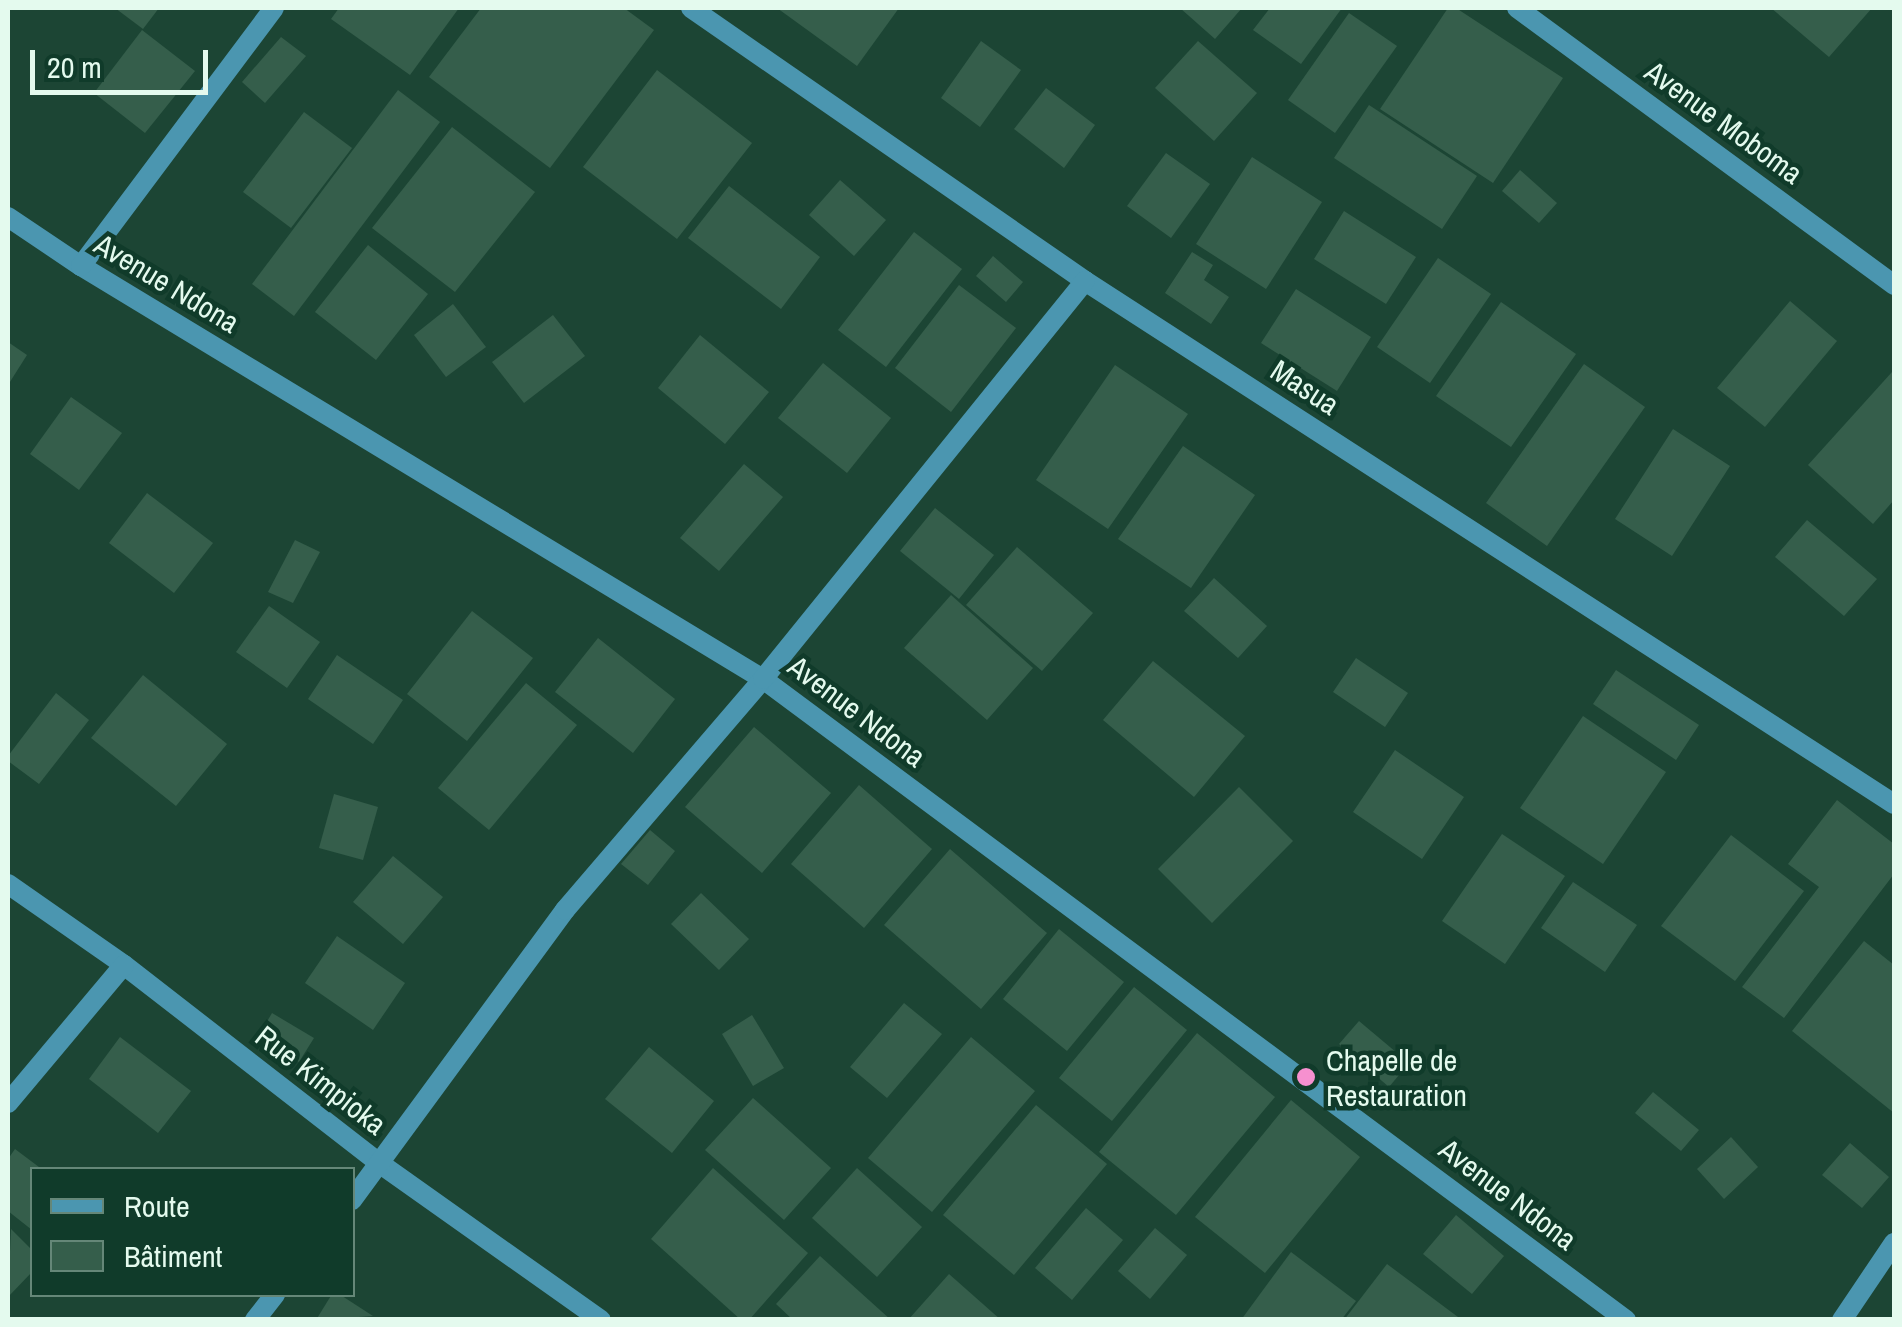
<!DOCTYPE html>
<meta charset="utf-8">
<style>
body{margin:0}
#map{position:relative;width:1902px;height:1327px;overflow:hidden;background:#1c4534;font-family:"Archivo Narrow",sans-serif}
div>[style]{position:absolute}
.building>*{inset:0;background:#355e4b}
.street>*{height:20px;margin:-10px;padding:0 10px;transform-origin:10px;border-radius:10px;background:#4b96b0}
.dots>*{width:28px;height:28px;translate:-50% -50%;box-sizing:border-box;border:5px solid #103b2a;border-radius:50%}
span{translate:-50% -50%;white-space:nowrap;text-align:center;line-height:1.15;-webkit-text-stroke:9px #103b2a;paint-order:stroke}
.street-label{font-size:30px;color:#e4faee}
.poi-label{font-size:30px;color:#e4faee}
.left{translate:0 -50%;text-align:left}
.frame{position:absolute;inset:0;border:10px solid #e4faee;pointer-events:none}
.legend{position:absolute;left:30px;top:1167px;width:325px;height:130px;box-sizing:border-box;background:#103b2a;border:2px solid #658778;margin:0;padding:12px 18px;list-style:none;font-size:30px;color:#e4faee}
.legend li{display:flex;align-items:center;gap:20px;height:50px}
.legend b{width:50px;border:2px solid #658778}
.scale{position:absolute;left:30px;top:50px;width:178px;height:45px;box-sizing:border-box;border:5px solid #e4faee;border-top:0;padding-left:12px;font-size:30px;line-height:35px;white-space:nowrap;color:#e4faee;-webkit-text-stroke:8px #103b2a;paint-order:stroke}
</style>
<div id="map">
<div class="building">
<i style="clip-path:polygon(115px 8px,159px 8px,143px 29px)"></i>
<i style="clip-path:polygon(339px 8px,459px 8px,410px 75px,331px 19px)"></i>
<i style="clip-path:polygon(481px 8px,624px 8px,654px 30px,550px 168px,429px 77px)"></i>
<i style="clip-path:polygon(777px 8px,899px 8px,857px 66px)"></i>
<i style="clip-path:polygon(1180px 8px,1242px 8px,1215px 39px)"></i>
<i style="clip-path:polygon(1270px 8px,1342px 8px,1301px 64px,1253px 30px)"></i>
<i style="clip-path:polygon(1448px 8px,1456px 8px,1563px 78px,1493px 183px,1380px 109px)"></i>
<i style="clip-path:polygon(1771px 8px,1872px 8px,1829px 57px)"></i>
<i style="clip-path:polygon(1349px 13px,1397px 46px,1335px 133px,1288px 100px)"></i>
<i style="clip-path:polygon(142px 30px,195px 71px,145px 133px,94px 93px)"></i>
<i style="clip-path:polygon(281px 37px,306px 56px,265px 103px,242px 82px)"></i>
<i style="clip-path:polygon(981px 41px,1021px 70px,980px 127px,941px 98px)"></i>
<i style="clip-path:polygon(1198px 41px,1257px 93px,1214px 141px,1155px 88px)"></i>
<i style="clip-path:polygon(657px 70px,752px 143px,677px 239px,583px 167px)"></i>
<i style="clip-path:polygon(1046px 88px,1095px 125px,1064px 168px,1014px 129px)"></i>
<i style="clip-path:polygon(398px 90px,440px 122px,294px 316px,252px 284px)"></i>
<i style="clip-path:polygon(1369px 105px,1477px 176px,1442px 229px,1334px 158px)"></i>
<i style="clip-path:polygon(304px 112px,352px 148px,291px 228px,243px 192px)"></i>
<i style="clip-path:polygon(452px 127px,535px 192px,455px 292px,372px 228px)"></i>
<i style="clip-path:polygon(1166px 153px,1210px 184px,1171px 238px,1127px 206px)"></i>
<i style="clip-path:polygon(1252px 157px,1322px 202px,1266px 289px,1196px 244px)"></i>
<i style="clip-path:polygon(1520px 170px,1557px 203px,1539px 223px,1502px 191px)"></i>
<i style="clip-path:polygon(840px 180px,886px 220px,854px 256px,809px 215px)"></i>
<i style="clip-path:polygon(729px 186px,820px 257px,781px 309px,688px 238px)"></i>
<i style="clip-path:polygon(1344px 211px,1416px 257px,1386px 304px,1314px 259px)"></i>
<i style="clip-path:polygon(914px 232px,962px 269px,886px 367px,838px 330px)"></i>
<i style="clip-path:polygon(368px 245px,428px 294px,376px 360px,315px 312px)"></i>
<i style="clip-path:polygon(1192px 252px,1213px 265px,1204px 280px,1229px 297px,1211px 324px,1165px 293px)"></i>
<i style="clip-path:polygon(993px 256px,1023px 282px,1006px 302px,976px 276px)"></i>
<i style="clip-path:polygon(1438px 258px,1491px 294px,1430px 383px,1377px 347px)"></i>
<i style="clip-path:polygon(959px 285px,1016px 328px,951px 412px,895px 368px)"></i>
<i style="clip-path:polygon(1296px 289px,1371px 337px,1337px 391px,1261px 343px)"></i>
<i style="clip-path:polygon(1790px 301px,1837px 341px,1765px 427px,1717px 388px)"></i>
<i style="clip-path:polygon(1501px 302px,1576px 354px,1511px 447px,1436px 396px)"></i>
<i style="clip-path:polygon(453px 304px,486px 347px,446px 377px,414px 335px)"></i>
<i style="clip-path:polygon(553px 315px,585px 356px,524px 403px,492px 362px)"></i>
<i style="clip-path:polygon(700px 335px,769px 392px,725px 444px,658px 388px)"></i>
<i style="clip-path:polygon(8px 342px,27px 355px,8px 385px)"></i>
<i style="clip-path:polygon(823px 363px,891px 418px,847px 473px,778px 418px)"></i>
<i style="clip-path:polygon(1584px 364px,1645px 407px,1547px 546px,1486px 503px)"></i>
<i style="clip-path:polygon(1115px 365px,1188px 414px,1108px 529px,1036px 480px)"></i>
<i style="clip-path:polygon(1892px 372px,1894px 500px,1873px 524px,1808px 465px)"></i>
<i style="clip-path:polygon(71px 397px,122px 433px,79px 490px,30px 454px)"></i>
<i style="clip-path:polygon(1673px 429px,1730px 466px,1672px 556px,1615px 519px)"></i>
<i style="clip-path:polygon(1183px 446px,1255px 495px,1191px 588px,1118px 539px)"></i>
<i style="clip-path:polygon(744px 464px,783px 497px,719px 571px,680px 538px)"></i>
<i style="clip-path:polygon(147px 493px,213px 543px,174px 593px,109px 543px)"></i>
<i style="clip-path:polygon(935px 508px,994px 555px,959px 599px,900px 551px)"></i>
<i style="clip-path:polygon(1807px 520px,1877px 579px,1844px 616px,1775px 557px)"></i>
<i style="clip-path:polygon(295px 540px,320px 552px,293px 603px,268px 592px)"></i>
<i style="clip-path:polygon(1017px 547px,1093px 613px,1042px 671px,966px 605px)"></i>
<i style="clip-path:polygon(1214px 578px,1267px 626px,1238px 658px,1184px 611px)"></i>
<i style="clip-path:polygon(951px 595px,1033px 668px,987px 720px,904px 648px)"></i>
<i style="clip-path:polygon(269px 606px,320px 642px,287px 688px,236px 652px)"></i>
<i style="clip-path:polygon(472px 611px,533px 658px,467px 741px,407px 694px)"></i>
<i style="clip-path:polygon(598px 638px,675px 699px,633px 753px,555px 692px)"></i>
<i style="clip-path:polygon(337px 655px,403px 700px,373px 744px,308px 699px)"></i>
<i style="clip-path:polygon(1356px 658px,1408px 693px,1385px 727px,1333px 692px)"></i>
<i style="clip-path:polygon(1153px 661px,1245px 736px,1194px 797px,1103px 720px)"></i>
<i style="clip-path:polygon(1616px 670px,1699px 725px,1676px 760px,1593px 704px)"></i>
<i style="clip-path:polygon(143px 675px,227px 744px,176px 806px,91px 738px)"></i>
<i style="clip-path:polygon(526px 683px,577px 725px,489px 830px,438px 788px)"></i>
<i style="clip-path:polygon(56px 693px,89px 720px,39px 784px,8px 761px,8px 756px)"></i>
<i style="clip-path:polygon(1583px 716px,1666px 772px,1603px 864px,1520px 808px)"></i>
<i style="clip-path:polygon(754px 727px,831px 793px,762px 873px,685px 807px)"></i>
<i style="clip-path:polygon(1395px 750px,1464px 797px,1422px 859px,1353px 812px)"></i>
<i style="clip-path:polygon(859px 785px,932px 849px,864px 928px,791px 864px)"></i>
<i style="clip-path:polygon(1239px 787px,1293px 841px,1212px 923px,1158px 869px)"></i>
<i style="clip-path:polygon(334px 794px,378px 807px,363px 860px,319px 848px)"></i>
<i style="clip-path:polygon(1837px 800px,1894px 844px,1894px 874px,1784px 1018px,1742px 987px,1819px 887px,1788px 864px)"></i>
<i style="clip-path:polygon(650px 830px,675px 851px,648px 885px,621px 864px)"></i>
<i style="clip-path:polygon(1502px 834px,1565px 876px,1505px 964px,1442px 921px)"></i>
<i style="clip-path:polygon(1731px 835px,1804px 891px,1735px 981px,1661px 926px)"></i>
<i style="clip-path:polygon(950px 849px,1047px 933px,981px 1009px,884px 925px)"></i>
<i style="clip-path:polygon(393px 856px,443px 897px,403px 944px,353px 902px)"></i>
<i style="clip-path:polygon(1573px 882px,1637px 925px,1605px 972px,1541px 928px)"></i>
<i style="clip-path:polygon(701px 893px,749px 939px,719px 970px,671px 924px)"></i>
<i style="clip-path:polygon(1059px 929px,1124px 982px,1067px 1051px,1003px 999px)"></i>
<i style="clip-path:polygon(337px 936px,405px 983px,373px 1030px,305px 983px)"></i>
<i style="clip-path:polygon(1864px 941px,1894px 965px,1894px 1113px,1792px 1031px)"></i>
<i style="clip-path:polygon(1134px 987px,1187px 1030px,1112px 1121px,1059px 1078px)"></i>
<i style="clip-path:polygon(904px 1003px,942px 1034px,887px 1098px,850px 1067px)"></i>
<i style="clip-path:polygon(272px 1013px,314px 1038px,299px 1062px,258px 1037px)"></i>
<i style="clip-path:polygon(752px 1015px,784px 1068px,753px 1086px,722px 1034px)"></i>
<i style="clip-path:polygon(1359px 1021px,1409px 1063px,1389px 1087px,1339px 1044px)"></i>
<i style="clip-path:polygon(1197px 1033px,1275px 1097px,1176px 1215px,1099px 1152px)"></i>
<i style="clip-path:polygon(120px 1037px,191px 1091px,158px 1133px,89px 1079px)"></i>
<i style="clip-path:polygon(971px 1037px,1035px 1091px,932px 1212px,868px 1158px)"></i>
<i style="clip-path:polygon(649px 1047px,714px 1101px,672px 1153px,605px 1099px)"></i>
<i style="clip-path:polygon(1653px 1092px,1699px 1130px,1681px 1151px,1635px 1113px)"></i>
<i style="clip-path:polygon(753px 1098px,831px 1168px,784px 1220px,705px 1150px)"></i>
<i style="clip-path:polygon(1291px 1100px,1360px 1157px,1265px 1273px,1195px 1217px)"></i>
<i style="clip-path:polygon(1036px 1105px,1107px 1164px,1014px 1275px,943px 1215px)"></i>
<i style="clip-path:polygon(1731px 1137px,1758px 1167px,1724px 1199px,1697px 1169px)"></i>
<i style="clip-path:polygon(1850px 1143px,1889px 1177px,1862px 1208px,1822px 1175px)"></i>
<i style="clip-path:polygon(15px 1149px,43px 1170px,32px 1170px,32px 1230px,8px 1211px,8px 1159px)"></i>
<i style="clip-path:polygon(713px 1168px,808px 1253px,749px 1320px,741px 1320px,651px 1239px)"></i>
<i style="clip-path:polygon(857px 1168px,922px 1227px,877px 1277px,812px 1218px)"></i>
<i style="clip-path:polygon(1086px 1208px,1123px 1240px,1072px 1300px,1035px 1268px)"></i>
<i style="clip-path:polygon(1456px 1215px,1504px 1256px,1472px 1294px,1423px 1254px)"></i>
<i style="clip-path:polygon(1155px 1228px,1187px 1255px,1150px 1299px,1118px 1271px)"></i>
<i style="clip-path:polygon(11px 1229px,32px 1250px,32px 1272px,8px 1297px)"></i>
<i style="clip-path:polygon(1291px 1252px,1356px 1301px,1341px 1320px,1241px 1320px)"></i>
<i style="clip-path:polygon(820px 1256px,891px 1320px,793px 1320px,776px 1304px)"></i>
<i style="clip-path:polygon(1387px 1264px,1458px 1317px,1456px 1320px,1344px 1320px)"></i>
<i style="clip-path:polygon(949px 1274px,1001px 1320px,908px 1320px)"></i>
<i style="clip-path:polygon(332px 1294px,339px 1294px,373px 1316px,316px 1320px)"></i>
</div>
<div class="street">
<i style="left:691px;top:8px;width:479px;rotate:34.7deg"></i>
<i style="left:1085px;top:281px;width:963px;rotate:32.88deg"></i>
<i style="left:1517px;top:8px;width:468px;rotate:36.3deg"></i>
<i style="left:8px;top:217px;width:88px;rotate:33.9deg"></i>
<i style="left:81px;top:266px;width:797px;rotate:31.2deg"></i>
<i style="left:763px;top:679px;width:1075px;rotate:36.6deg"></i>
<i style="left:81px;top:266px;width:322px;rotate:-53.2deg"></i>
<i style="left:8px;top:884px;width:141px;rotate:34.9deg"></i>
<i style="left:124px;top:965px;width:326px;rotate:37.8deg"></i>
<i style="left:382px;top:1165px;width:268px;rotate:35.3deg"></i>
<i style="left:8px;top:1103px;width:180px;rotate:-50deg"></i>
<i style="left:352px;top:1200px;width:360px;rotate:-53.7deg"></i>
<i style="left:565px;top:910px;width:304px;rotate:-49.4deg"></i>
<i style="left:763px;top:679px;width:512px;rotate:-51.03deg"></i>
<i style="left:255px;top:1320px;width:33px;rotate:-52deg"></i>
<i style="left:1842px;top:1320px;width:93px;rotate:-56deg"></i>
</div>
<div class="dots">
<i style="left:1306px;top:1077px;background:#f690cf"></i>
</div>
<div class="street-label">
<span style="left:1724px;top:122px;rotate:36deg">Avenue Moboma</span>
<span style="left:167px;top:283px;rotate:31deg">Avenue Ndona</span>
<span style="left:1305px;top:387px;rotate:33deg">Masua</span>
<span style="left:857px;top:711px;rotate:37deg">Avenue Ndona</span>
<span style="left:321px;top:1080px;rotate:38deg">Rue Kimpioka</span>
<span style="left:1508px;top:1194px;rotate:37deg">Avenue Ndona</span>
</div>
<div class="poi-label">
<span class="left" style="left:1326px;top:1077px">Chapelle de<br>Restauration</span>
</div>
<div class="frame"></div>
<ul class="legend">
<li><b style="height:12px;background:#4b96b0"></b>Route</li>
<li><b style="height:28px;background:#355e4b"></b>Bâtiment</li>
</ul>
<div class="scale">20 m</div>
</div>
